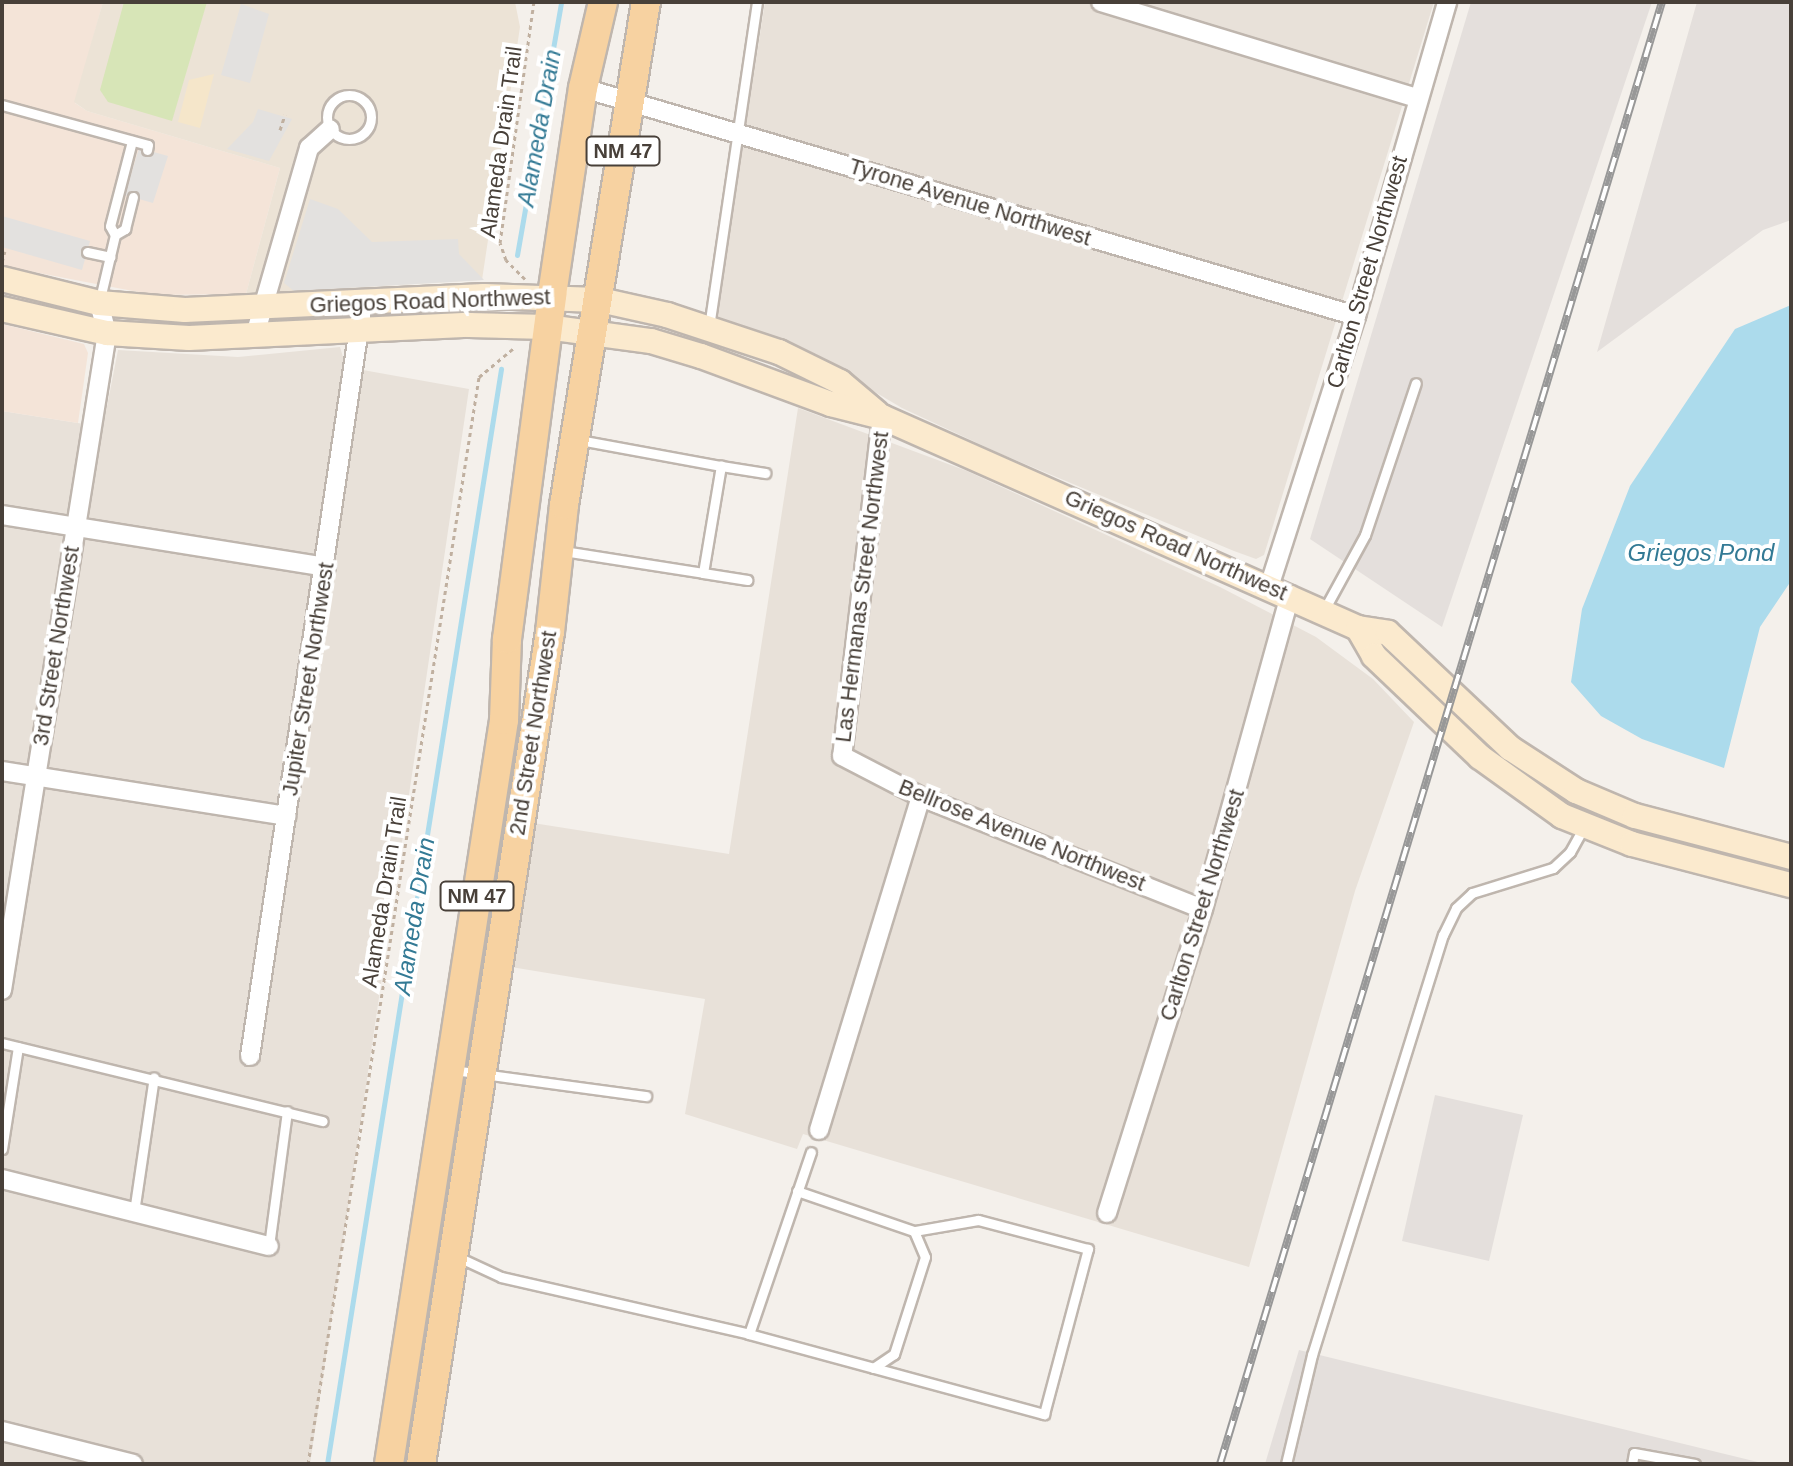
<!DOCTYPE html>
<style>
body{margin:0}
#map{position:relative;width:1793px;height:1466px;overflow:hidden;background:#f4f0eb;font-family:Arial,sans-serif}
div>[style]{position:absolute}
.residential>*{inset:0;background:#e8e1d9}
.commercial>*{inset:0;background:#f4e4d8}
.industrial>*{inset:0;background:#e4dfdc}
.education>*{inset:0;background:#ece3d6}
.green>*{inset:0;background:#d7e5b7}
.sand>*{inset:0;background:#f5e6ca}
.parking>*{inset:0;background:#e3e1df}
.water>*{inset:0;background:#acdbec}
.stream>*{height:5px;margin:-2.5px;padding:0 2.5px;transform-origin:2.5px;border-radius:2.5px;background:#acdbec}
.path>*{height:3px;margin-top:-1.5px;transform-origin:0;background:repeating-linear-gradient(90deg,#c0b0a0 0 4px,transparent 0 8px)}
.roads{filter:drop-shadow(2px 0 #bfb6ae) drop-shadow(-2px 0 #bfb6ae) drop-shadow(0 2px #bfb6ae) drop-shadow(0 -2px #bfb6ae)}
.service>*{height:9px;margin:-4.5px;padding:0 4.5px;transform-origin:4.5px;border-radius:4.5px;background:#fff}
.service>.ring{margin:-4.5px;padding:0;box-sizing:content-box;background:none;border:9px solid #fff;border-radius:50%}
.minor>*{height:18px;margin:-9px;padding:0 9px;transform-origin:9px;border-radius:9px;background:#fff}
.secondary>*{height:24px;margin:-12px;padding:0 12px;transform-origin:12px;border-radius:12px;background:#fbeace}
.primary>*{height:28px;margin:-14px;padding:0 14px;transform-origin:14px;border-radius:14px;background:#f7d2a1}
.rail>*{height:8px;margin-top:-4px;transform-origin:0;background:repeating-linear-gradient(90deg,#fff 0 15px,#989898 0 30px);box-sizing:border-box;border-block:2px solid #989898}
span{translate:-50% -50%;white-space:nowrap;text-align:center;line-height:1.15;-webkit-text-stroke:8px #fff;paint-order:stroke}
.shield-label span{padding:2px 6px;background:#fff;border:2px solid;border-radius:6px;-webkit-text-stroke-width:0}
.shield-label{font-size:20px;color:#484039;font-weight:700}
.street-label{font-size:22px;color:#484039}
.water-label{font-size:24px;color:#337a95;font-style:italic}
.frame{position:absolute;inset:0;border:4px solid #484039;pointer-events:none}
</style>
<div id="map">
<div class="residential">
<i style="clip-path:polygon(765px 2px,1434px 2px,1264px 555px,1256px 559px,1234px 551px,1001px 454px,902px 408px,846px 375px,716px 320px)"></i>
<i style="clip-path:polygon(340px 347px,346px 367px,469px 389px,310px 1464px,2px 1464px,2px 411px,103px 427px,118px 350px,238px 357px)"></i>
<i style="clip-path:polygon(798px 408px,967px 471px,1220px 587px,1316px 637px,1373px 679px,1414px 722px,1355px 891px,1249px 1267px,803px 1134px,797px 1149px,685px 1114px,705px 999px,511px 967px,533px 823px,729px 854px)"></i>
</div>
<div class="commercial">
<i style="clip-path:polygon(2px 2px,103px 2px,75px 103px,87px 111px,280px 168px,246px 294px,154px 295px,2px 266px)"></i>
<i style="clip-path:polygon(2px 324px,84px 344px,88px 353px,78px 423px,2px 411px)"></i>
</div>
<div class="industrial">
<i style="clip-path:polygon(1471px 2px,1652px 2px,1442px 627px,1310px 539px)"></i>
<i style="clip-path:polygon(1697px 2px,1791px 2px,1791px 220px,1763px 230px,1597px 352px)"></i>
<i style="clip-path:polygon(1435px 1095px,1523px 1115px,1489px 1261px,1402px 1241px)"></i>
<i style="clip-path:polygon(1299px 1350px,1766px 1464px,1265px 1464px)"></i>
</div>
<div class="education">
<i style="clip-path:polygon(103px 2px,515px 2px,520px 27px,482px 280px,246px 294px,280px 168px,87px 111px,74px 102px)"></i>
</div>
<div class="green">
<i style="clip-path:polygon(124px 2px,207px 2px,172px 121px,108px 102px,100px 90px)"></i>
</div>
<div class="sand">
<i style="clip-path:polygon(214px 74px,200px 128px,178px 122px,189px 80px)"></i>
</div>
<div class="parking">
<i style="clip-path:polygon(241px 4px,269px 14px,250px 83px,221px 75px)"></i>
<i style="clip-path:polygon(258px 109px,292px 119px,269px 161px,227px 149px,253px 122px)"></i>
<i style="clip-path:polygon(139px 148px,168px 156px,153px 203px,125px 195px)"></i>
<i style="clip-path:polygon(310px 199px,338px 209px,372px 242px,458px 239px,459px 254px,484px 280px,294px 291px,284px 283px)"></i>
<i style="clip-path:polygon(2px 216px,90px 241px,82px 270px,2px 247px)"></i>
</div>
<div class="water">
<i style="clip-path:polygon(1791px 305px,1791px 581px,1760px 627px,1724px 768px,1642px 739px,1601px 716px,1571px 682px,1582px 609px,1630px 486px,1735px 329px)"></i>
</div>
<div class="stream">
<i style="left:517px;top:255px;width:257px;rotate:-80.1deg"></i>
<i style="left:327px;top:1464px;width:1109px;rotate:-80.97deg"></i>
</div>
<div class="path">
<i style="left:280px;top:130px;width:16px;rotate:-72deg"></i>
<i style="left:2px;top:262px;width:11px;rotate:-75deg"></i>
<i style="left:525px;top:279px;width:27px;rotate:-135deg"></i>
<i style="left:506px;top:260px;width:18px;rotate:-109deg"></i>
<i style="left:500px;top:243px;width:243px;rotate:-82deg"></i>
<i style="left:308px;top:1464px;width:1100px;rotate:-81.06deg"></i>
<i style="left:479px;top:377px;width:47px;rotate:-39.8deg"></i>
</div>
<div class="roads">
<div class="service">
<i class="ring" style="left:327px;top:95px;width:35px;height:35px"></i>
<i style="left:2px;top:105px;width:151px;rotate:15.3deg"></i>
<i style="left:148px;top:145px;width:5px;rotate:101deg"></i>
<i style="left:115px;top:235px;width:12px;rotate:-31deg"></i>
<i style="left:125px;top:229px;width:33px;rotate:-76deg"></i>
<i style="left:87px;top:252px;width:24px;rotate:12deg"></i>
<i style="left:99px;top:303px;width:70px;rotate:-76.8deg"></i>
<i style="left:115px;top:235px;width:10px;rotate:-119deg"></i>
<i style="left:110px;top:226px;width:88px;rotate:-75.5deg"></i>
<i style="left:709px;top:327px;width:329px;rotate:-81.6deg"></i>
<i style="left:721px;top:466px;width:45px;rotate:9deg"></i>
<i style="left:563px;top:551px;width:142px;rotate:8.9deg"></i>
<i style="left:703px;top:573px;width:109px;rotate:-80.5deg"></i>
<i style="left:721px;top:466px;width:143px;rotate:-169.6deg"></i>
<i style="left:703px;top:573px;width:45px;rotate:9deg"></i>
<i style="left:1324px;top:610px;width:85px;rotate:-61.3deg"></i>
<i style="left:1365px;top:535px;width:160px;rotate:-71.5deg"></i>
<i style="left:2px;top:1043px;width:330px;rotate:13.7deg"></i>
<i style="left:453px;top:1070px;width:195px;rotate:7.7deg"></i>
<i style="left:2px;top:1149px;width:103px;rotate:-81.1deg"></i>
<i style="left:797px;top:1191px;width:124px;rotate:18.9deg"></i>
<i style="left:914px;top:1231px;width:28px;rotate:67deg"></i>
<i style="left:925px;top:1257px;width:102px;rotate:107.7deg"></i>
<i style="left:894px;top:1354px;width:25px;rotate:146deg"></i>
<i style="left:134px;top:1212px;width:136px;rotate:-81.6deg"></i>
<i style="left:269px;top:1246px;width:136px;rotate:-82.4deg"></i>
<i style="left:458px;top:1257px;width:47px;rotate:24.9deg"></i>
<i style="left:501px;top:1277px;width:254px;rotate:12.9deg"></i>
<i style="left:749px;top:1334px;width:306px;rotate:15.2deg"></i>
<i style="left:1044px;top:1414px;width:171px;rotate:-75.1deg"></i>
<i style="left:1088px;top:1249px;width:114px;rotate:-165.2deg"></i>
<i style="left:978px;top:1220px;width:65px;rotate:170.2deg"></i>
<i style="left:749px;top:1334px;width:192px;rotate:-71.2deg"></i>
<i style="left:1286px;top:1464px;width:112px;rotate:-76.6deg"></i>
<i style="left:1312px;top:1355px;width:440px;rotate:-72.7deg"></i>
<i style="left:1443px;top:935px;width:30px;rotate:-64deg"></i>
<i style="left:1456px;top:908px;width:22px;rotate:-43deg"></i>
<i style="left:1472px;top:893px;width:85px;rotate:-17.2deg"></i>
<i style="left:1553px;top:868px;width:23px;rotate:-43deg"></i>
<i style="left:1570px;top:852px;width:29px;rotate:-61deg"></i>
<i style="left:1632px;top:1464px;width:11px;rotate:-80deg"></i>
<i style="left:1634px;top:1453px;width:62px;rotate:10.2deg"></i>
</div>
<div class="minor">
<i style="left:1101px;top:2px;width:330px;rotate:16.9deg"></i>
<i style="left:583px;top:88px;width:806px;rotate:16.43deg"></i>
<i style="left:255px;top:335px;width:195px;rotate:-73.9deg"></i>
<i style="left:309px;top:148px;width:28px;rotate:-42deg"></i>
<i style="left:882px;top:417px;width:341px;rotate:96.7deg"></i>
<i style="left:842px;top:756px;width:89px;rotate:27.4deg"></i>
<i style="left:921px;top:797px;width:303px;rotate:21.7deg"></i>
<i style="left:2px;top:515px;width:328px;rotate:9.1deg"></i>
<i style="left:1269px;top:587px;width:285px;rotate:-72.2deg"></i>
<i style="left:1356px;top:316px;width:327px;rotate:-73.8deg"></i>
<i style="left:2px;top:771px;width:288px;rotate:9deg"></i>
<i style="left:2px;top:990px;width:665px;rotate:-80.92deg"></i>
<i style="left:107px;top:333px;width:31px;rotate:-105deg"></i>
<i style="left:250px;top:1056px;width:762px;rotate:-81.48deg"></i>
<i style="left:819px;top:1130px;width:348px;rotate:-73deg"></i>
<i style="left:2px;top:1179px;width:275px;rotate:14.1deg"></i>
<i style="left:1107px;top:1213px;width:319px;rotate:-72.5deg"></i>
<i style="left:1203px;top:909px;width:326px;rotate:-74.5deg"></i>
<i style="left:2px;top:1431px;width:135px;rotate:14.1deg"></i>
</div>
<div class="secondary">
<i style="left:2px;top:279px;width:100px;rotate:13.9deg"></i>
<i style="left:99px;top:303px;width:86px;rotate:4.7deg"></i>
<i style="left:185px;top:310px;width:299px;rotate:-2.7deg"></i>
<i style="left:484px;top:296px;width:116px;rotate:2deg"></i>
<i style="left:600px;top:300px;width:69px;rotate:12.6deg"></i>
<i style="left:667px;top:315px;width:118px;rotate:18.3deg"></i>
<i style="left:779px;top:352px;width:68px;rotate:26.2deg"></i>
<i style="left:840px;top:382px;width:48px;rotate:40deg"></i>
<i style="left:2px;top:309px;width:108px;rotate:12.9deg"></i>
<i style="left:107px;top:333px;width:82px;rotate:3.5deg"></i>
<i style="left:189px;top:338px;width:280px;rotate:-2.7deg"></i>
<i style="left:469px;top:325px;width:78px;rotate:1.5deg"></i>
<i style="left:547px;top:327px;width:105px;rotate:7.7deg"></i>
<i style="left:651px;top:341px;width:52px;rotate:16.7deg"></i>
<i style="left:701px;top:356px;width:139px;rotate:20.3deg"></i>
<i style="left:831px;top:404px;width:53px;rotate:14.3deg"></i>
<i style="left:882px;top:417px;width:521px;rotate:23.91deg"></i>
<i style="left:1358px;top:628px;width:30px;rotate:9deg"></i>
<i style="left:1388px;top:633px;width:168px;rotate:43.3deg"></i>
<i style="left:1510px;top:748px;width:79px;rotate:33.1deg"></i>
<i style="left:1576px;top:791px;width:64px;rotate:23deg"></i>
<i style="left:1635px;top:816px;width:161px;rotate:14.7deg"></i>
<i style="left:1358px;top:628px;width:32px;rotate:60deg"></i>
<i style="left:1374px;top:656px;width:146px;rotate:43.6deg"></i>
<i style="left:1480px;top:757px;width:101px;rotate:35.7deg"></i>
<i style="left:1562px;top:816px;width:75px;rotate:21.8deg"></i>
<i style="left:1632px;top:844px;width:164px;rotate:14.5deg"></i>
</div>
<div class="primary">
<i style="left:389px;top:1464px;width:753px;rotate:-81.21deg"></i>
<i style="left:504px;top:720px;width:81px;rotate:-87.9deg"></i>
<i style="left:507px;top:639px;width:347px;rotate:-82.5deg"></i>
<i style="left:552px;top:295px;width:209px;rotate:-81.5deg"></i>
<i style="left:583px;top:88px;width:88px;rotate:-76.9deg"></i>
<i style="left:421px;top:1464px;width:842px;rotate:-81.19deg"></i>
<i style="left:550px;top:632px;width:128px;rotate:-83.7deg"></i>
<i style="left:564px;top:505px;width:510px;rotate:-80.74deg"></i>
</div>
</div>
<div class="rail">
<i style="left:1220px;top:1464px;width:1527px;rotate:-73.18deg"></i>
</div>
<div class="shield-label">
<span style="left:623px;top:151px">NM 47</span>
<span style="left:477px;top:896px">NM 47</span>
</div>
<div class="street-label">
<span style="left:501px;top:142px;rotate:-82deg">Alameda Drain Trail</span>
<span style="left:970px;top:202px;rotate:17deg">Tyrone Avenue Northwest</span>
<span style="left:1367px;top:272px;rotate:-74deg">Carlton Street Northwest</span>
<span style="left:430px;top:301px;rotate:-2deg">Griegos Road Northwest</span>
<span style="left:1176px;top:545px;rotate:24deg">Griegos Road Northwest</span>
<span style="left:862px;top:587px;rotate:-83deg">Las Hermanas Street Northwest</span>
<span style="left:56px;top:646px;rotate:-81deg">3rd Street Northwest</span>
<span style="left:308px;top:679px;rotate:-81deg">Jupiter Street Northwest</span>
<span style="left:533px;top:733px;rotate:-81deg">2nd Street Northwest</span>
<span style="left:1022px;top:835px;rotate:22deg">Bellrose Avenue Northwest</span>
<span style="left:384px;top:892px;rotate:-81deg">Alameda Drain Trail</span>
<span style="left:1202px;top:905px;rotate:-73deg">Carlton Street Northwest</span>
</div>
<div class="water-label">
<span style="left:539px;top:128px;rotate:-80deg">Alameda Drain</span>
<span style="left:1701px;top:553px">Griegos Pond</span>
<span style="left:414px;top:916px;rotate:-81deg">Alameda Drain</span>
</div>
<div class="frame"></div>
</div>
